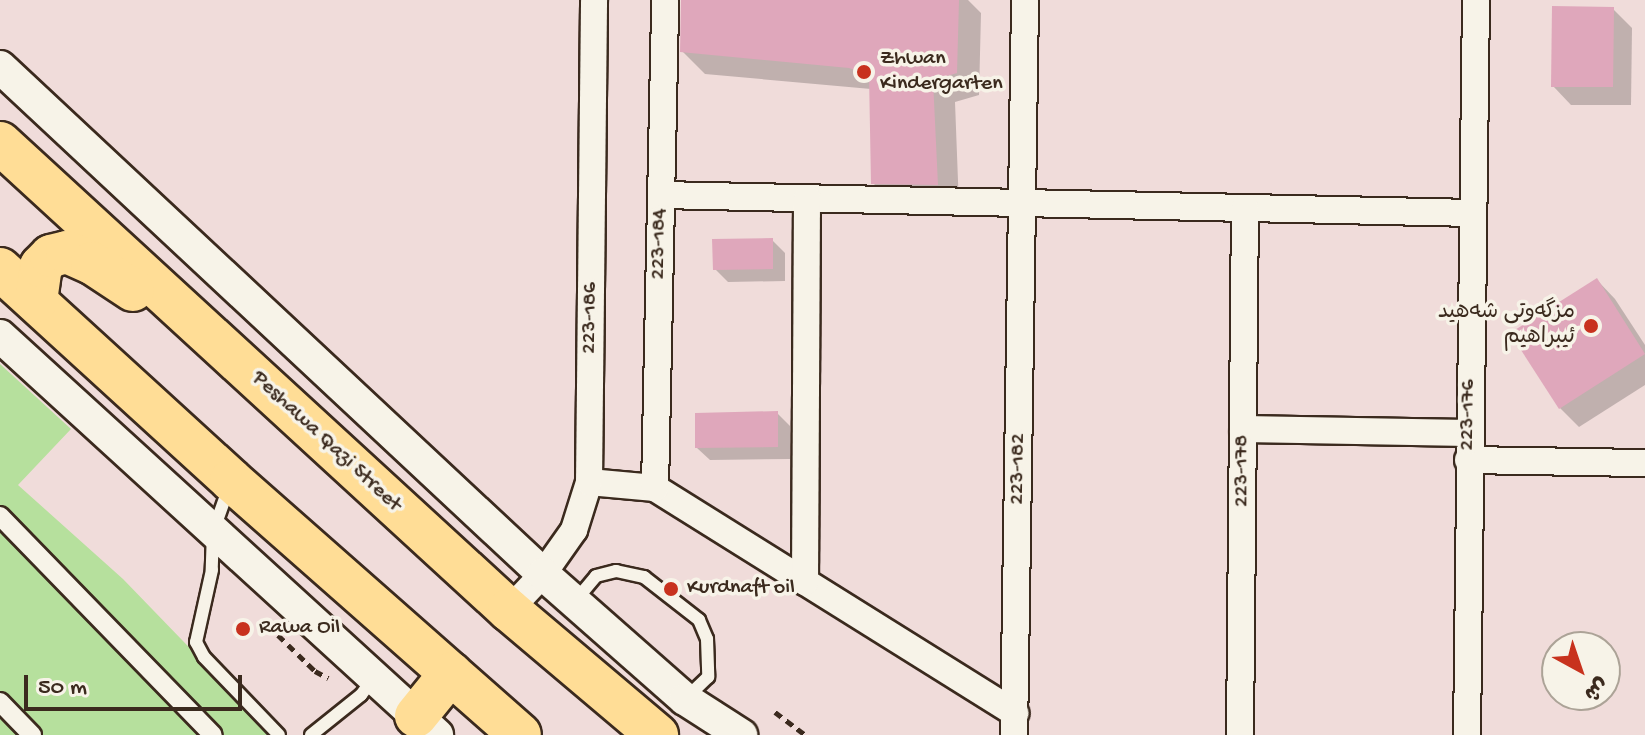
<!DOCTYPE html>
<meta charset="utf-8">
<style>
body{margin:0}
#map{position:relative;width:1645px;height:735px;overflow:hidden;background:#f0dcda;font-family:"Gochi Hand","Playpen Sans Arabic",sans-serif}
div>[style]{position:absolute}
.green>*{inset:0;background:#b6e09d}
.shadow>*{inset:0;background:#0003}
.building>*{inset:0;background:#dfa7bb}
.path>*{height:5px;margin-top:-2.5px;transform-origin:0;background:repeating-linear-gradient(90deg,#3b2a1e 0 8px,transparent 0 14px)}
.roads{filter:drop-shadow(2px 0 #3b2a1e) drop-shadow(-2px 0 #3b2a1e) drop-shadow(0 2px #3b2a1e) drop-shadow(0 -2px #3b2a1e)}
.service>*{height:12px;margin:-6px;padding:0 6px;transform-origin:6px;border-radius:6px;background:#f7f3e8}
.pedestrian>*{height:18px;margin:-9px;padding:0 9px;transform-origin:9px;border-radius:9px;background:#f7f3e8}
.minor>*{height:26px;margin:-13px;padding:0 13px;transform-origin:13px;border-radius:13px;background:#f7f3e8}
.tertiary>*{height:32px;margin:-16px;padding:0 16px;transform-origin:16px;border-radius:16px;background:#f7f3e8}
.trunk>*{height:42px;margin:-21px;padding:0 21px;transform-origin:21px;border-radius:21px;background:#ffdd96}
.dots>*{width:22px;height:22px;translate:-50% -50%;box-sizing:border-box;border:4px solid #f7f3e8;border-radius:50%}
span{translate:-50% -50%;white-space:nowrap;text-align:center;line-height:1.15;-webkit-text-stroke:7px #f7f3e8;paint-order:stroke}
.poi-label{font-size:22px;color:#3b2a1e}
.left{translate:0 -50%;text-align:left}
.right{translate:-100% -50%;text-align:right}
.street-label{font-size:22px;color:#3b2a1e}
.north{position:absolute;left:1541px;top:631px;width:80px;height:80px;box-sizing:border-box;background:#f7f3e8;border:2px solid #aca397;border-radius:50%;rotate:140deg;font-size:22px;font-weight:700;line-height:32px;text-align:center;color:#3b2a1e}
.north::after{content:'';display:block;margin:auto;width:28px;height:36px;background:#c8321e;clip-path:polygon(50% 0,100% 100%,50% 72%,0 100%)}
.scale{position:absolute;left:24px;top:675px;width:218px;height:36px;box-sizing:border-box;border:4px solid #3b2a1e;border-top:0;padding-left:10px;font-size:24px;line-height:28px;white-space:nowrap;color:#3b2a1e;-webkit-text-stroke:6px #f7f3e8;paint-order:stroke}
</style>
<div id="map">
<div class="green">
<i style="clip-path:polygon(0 364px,71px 429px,18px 485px,123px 579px,274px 735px,0 735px)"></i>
</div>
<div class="shadow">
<i style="clip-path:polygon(683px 0,968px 0,981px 13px,979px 95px,955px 102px,959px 207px,895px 205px,873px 183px,871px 89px,705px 74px,682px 51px)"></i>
<i style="clip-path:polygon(1613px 9px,1632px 28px,1631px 105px,1571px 105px,1553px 86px)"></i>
<i style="clip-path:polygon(772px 240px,785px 253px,785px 281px,728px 282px,715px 269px)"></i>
<i style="clip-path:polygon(1597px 280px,1615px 299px,1645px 345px,1645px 385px,1579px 427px,1560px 408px)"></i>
<i style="clip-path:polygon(777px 413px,790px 426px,790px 459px,710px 460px,697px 448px)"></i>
</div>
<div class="building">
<i style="clip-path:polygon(681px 0,959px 0,957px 73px,933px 80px,938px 185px,871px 184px,869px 75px,849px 68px,680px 52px)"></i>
<i style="clip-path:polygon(1552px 6px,1614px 7px,1613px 87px,1551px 87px)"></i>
<i style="clip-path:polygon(773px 238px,773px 269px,713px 270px,712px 239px)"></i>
<i style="clip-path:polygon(1597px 278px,1645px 354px,1559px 409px,1510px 333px)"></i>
<i style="clip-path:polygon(778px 411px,778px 447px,695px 448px,695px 413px)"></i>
</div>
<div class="path">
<i style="left:278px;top:635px;width:52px;rotate:44.2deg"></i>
<i style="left:315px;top:671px;width:15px;rotate:28deg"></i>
<i style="left:775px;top:712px;width:39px;rotate:37deg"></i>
</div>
<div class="roads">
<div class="service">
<i style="left:229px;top:487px;width:48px;rotate:109.6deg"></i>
<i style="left:213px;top:532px;width:38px;rotate:92deg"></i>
<i style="left:212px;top:570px;width:74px;rotate:102.5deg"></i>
<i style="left:196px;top:642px;width:17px;rotate:62deg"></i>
<i style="left:204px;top:657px;width:108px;rotate:46.1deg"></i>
<i style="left:576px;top:600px;width:31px;rotate:-50deg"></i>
<i style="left:596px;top:576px;width:21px;rotate:-14deg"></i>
<i style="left:616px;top:571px;width:29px;rotate:12deg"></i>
<i style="left:644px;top:577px;width:70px;rotate:38deg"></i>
<i style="left:699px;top:620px;width:21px;rotate:67deg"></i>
<i style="left:707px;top:639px;width:38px;rotate:88deg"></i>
<i style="left:708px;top:677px;width:29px;rotate:136deg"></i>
<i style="left:311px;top:735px;width:64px;rotate:-38.7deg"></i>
<i style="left:361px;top:695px;width:21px;rotate:-53deg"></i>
</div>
<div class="pedestrian">
<i style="left:0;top:516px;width:305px;rotate:45.8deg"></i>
<i style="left:0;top:702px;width:46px;rotate:45.9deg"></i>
</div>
<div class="minor">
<i style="left:661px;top:195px;width:811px;rotate:1.27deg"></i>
<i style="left:1243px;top:429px;width:226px;rotate:1deg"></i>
<i style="left:1468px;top:460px;width:177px;rotate:1deg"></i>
<i style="left:589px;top:482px;width:66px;rotate:5.2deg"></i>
<i style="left:655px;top:488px;width:425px;rotate:32deg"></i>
<i style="left:655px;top:488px;width:488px;rotate:-88.8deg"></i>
<i style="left:805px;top:582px;width:384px;rotate:-89.7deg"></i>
<i style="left:509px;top:610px;width:50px;rotate:-46.6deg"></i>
<i style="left:543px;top:574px;width:54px;rotate:-54.8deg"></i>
<i style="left:574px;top:530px;width:50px;rotate:-72.6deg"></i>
<i style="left:589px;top:482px;width:482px;rotate:-89.4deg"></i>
<i style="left:1014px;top:735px;width:735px;rotate:-89.14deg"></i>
<i style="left:1240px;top:735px;width:527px;rotate:-89.46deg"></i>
<i style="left:1467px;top:735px;width:735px;rotate:-89.3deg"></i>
</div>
<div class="tertiary">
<i style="left:0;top:67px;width:743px;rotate:43.04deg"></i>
<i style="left:543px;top:574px;width:189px;rotate:41.4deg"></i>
<i style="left:685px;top:699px;width:67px;rotate:32.7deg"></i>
<i style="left:0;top:336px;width:592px;rotate:42.4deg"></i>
</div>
<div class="trunk">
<i style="left:0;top:143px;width:691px;rotate:42.54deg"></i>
<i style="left:509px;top:610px;width:194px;rotate:40.2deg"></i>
<i style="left:0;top:269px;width:313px;rotate:42.4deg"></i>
<i style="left:231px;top:480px;width:385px;rotate:41.4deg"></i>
<i style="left:36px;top:301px;width:35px;rotate:-82deg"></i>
<i style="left:41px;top:266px;width:14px;rotate:-45deg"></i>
<i style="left:51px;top:256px;width:16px;rotate:-14deg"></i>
<i style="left:67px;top:252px;width:27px;rotate:24deg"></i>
<i style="left:92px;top:263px;width:49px;rotate:33.4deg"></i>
<i style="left:416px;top:716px;width:55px;rotate:-50.9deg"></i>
</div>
</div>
<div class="dots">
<i style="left:864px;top:72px;background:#c8321e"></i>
<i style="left:1591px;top:326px;background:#c8321e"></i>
<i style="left:671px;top:589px;background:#c8321e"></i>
<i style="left:243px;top:629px;background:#c8321e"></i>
</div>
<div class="poi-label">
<span class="left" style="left:880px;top:72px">Zhwan<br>Kindergarten</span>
<span class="right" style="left:1575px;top:326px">مزگەوتی شەهید<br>ئیبراهیم</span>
<span class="left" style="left:687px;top:589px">Kurdnaft oil</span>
<span class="left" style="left:259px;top:629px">Rawa Oil</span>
</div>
<div class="street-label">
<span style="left:660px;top:244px;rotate:-89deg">223-184</span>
<span style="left:591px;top:318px;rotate:-89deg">223-186</span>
<span style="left:1469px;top:415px;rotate:-89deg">223-176</span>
<span style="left:326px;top:442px;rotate:43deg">Peshawa Qazi Street</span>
<span style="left:1019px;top:469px;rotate:-89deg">223-182</span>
<span style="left:1243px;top:471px;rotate:-90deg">223-178</span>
</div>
<div class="north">ش</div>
<div class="scale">50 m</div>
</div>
